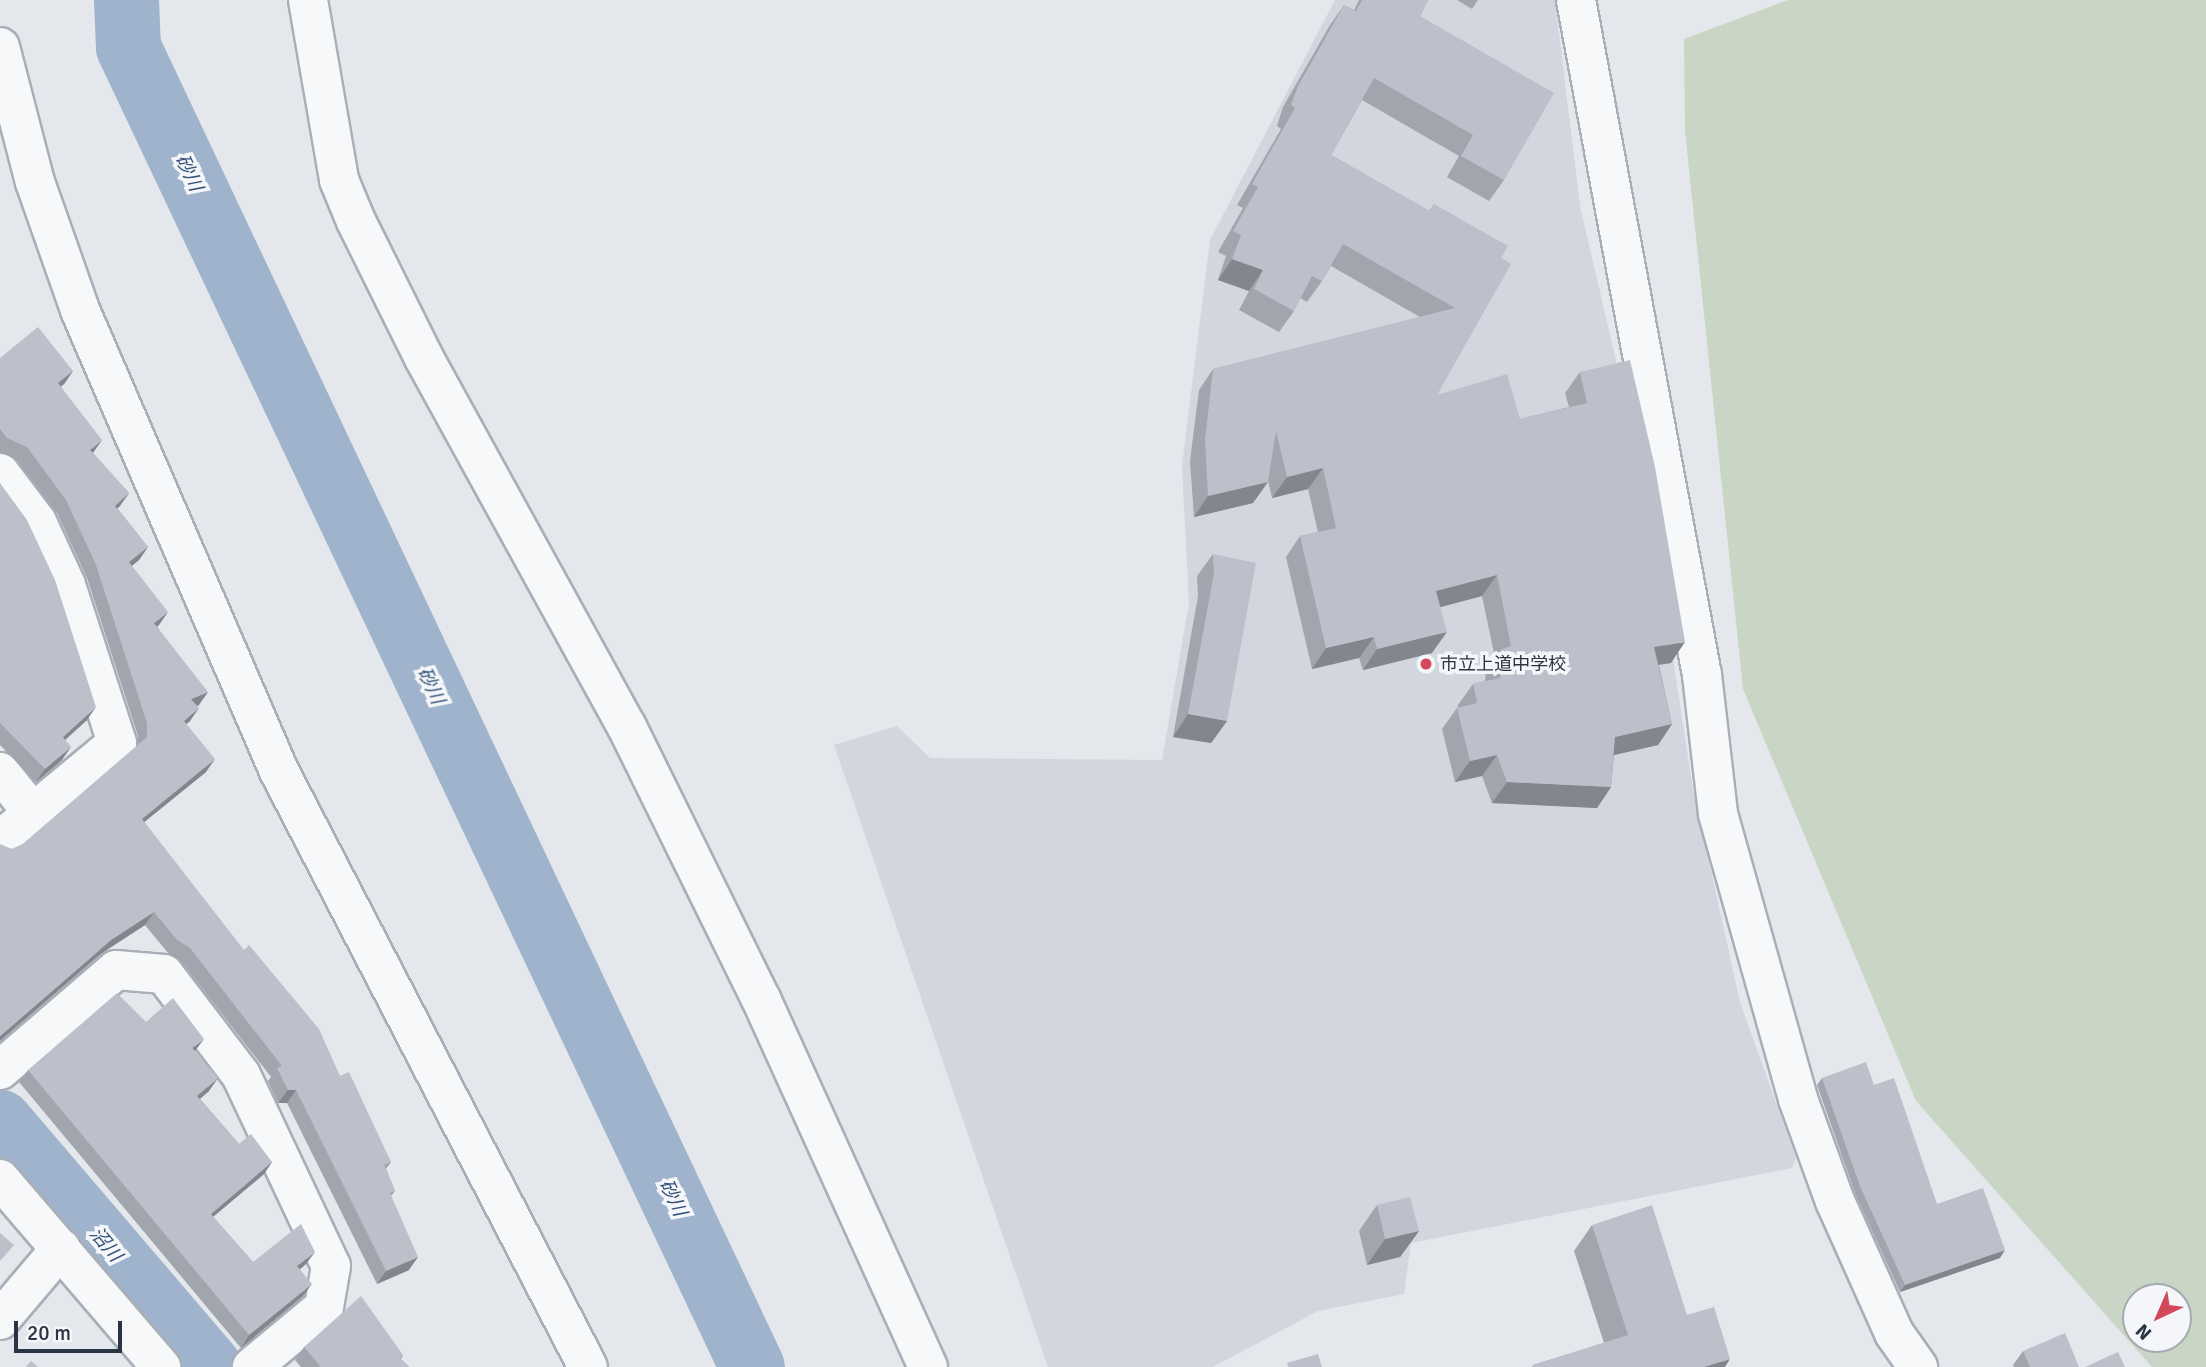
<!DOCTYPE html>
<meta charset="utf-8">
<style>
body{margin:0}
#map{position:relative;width:2206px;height:1367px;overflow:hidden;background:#e4e7ec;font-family:Signika,"Noto Sans JP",sans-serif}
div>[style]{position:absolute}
.built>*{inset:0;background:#d2d6de}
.green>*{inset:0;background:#c9d6c5}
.river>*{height:65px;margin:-32.5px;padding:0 32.5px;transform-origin:32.5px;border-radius:32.5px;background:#9fb4cc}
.roads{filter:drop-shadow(2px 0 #a9aeb7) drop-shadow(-2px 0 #a9aeb7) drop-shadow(0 2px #a9aeb7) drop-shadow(0 -2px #a9aeb7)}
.minor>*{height:38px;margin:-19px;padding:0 19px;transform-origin:19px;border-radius:19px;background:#f7f8fa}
.wall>*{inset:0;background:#a1a5ae}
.shaded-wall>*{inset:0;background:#83868d}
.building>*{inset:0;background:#bbc0ca}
.dots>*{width:19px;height:19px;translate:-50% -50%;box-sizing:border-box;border:4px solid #f4f6f9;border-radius:50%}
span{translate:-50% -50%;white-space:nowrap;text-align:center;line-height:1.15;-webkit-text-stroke:7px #f4f6f9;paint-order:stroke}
.poi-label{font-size:18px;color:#2b3445}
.left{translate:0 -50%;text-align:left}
.water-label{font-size:19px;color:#34527a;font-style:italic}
.north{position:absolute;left:2122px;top:1283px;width:70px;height:70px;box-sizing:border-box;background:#f4f6f9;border:2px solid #a4a8b1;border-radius:50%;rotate:224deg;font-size:19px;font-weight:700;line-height:28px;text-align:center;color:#2b3445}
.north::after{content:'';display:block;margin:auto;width:24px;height:32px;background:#d1495b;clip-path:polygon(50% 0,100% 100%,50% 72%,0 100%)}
.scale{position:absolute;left:14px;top:1321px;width:108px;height:32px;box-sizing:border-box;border:4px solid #2b3445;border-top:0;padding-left:9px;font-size:21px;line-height:24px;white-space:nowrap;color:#2b3445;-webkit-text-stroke:5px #f4f6f9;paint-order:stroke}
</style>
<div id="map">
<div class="built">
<i style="clip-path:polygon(1335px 0,1555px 0,1580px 206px,1650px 507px,1693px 790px,1740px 1002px,1796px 1158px,1792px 1168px,1411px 1243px,1404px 1294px,1318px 1311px,1213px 1367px,1048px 1367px,834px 745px,897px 726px,930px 758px,1162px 760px,1189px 603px,1182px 466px,1210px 240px)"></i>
</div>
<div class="green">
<i style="clip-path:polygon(evenodd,1788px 0,2206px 0,2206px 1367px,2152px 1367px,1916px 1101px,1743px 689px,1685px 131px,1684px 39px,1788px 0,2178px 1297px,2178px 1339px,2136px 1339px,2136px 1297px,2178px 1297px)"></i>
</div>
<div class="river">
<i style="left:126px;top:0;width:47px;rotate:87.6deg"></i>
<i style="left:128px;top:47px;width:1460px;rotate:64.7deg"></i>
<i style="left:0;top:1122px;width:322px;rotate:49.5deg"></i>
</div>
<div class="roads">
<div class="minor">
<i style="left:308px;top:0;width:183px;rotate:80.2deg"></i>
<i style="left:339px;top:180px;width:44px;rotate:67.5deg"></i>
<i style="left:356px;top:221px;width:153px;rotate:63.6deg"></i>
<i style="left:424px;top:358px;width:421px;rotate:61.2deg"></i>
<i style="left:627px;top:727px;width:303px;rotate:63.8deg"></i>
<i style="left:761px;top:999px;width:404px;rotate:65.6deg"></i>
<i style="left:1576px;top:0;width:687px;rotate:79.43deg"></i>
<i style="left:1702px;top:675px;width:140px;rotate:83.4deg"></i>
<i style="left:1718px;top:814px;width:296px;rotate:74.3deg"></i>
<i style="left:1798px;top:1099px;width:109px;rotate:70.1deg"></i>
<i style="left:1835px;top:1201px;width:145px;rotate:65.9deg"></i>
<i style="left:1894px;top:1333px;width:42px;rotate:54.8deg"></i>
<i style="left:0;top:47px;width:139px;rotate:75.5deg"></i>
<i style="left:35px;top:182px;width:136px;rotate:70.6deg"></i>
<i style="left:80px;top:310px;width:502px;rotate:66.65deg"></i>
<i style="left:279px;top:771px;width:671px;rotate:62.6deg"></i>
<i style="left:0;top:473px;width:61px;rotate:52.9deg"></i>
<i style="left:37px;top:522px;width:69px;rotate:65.3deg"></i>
<i style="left:66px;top:585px;width:166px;rotate:72.1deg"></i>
<i style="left:117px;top:743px;width:152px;rotate:140.3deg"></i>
<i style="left:0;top:772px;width:53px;rotate:51.2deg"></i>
<i style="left:0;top:1070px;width:153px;rotate:-40.8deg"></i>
<i style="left:116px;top:970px;width:48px;rotate:4.8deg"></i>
<i style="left:164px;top:974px;width:127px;rotate:52.7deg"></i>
<i style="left:241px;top:1075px;width:211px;rotate:64.8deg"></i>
<i style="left:331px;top:1266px;width:42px;rotate:99.7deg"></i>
<i style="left:324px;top:1307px;width:94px;rotate:140.2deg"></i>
<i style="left:0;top:1179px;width:248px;rotate:49.4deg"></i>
<i style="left:0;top:1320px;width:94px;rotate:-49.7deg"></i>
</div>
</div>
<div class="wall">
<i style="clip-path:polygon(1359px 0,1428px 0,1420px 16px,1504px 180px,1489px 201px,1447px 177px,1459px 156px,1362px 100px,1331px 155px,1429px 211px,1434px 204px,1501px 258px,1437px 395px,1520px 419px,1569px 407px,1565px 393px,1580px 372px,1671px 663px,1659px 665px,1672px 724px,1658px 745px,1614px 755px,1611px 787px,1597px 808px,1492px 803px,1482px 776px,1455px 782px,1442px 729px,1457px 708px,1458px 707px,1458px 705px,1473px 684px,1485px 681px,1486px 671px,1495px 658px,1482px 596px,1440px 607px,1432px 653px,1363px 670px,1359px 658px,1312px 669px,1286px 557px,1300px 536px,1318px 532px,1308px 489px,1272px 498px,1268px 481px,1253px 503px,1194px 517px,1190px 461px,1199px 390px,1213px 369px,1420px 317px,1331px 266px,1322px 281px,1307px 302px,1300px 298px,1294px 311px,1279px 332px,1239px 310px,1249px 291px,1218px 280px,1226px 256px,1218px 252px,1243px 208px,1237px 205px,1281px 129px,1277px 126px,1283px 107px,1330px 25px,1344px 5px,1354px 10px)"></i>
<i style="clip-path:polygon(1457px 0,1478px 0,1472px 9px)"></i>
<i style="clip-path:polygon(0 358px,73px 371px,64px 384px,61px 386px,93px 453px,129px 493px,117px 508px,148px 547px,139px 560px,132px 566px,159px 625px,157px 626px,199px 705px,197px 706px,190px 721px,186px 724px,206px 772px,144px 822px,340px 1076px,391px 1162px,386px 1169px,395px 1191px,391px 1196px,409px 1270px,377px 1284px,287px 1103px,278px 1103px,268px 1081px,271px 1077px,181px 961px,168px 953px,145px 925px,102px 953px,12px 849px,23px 844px,138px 745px,138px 736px,87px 578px,57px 513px,17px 460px,0 452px)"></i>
<i style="clip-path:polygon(0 483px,87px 720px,65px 740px,62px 760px,36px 782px,0 745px)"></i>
<i style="clip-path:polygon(1213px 554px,1227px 721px,1211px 743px,1173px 737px,1198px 596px,1197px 576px)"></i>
<i style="clip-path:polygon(195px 1051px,209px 1091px,200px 1099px,239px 1144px,272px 1162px,264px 1174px,213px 1217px,253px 1262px,306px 1264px,299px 1270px,303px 1296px,241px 1348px,19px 1082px,28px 1070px)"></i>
<i style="clip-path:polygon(1822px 1078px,1874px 1085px,1937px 1204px,2000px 1258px,1900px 1292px,1855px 1193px,1817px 1085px)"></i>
<i style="clip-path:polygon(1377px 1205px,1419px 1231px,1400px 1257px,1367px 1265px,1359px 1231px)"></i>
<i style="clip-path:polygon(1592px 1225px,1687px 1315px,1725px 1367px,1532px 1367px,1533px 1365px,1604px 1343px,1574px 1251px)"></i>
<i style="clip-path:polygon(304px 1347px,403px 1355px,401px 1359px,409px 1367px,301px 1367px,295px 1360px)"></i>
<i style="clip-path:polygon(2023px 1351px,2079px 1367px,2014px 1367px,2013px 1365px)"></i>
</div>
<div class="shaded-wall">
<i style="clip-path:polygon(1232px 259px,1263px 270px,1249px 291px,1218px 280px)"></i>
<i style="clip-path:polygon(73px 371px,64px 384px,49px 396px,58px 383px)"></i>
<i style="clip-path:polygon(102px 440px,93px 453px,90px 450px)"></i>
<i style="clip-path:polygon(1323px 468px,1308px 489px,1272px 498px,1287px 477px)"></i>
<i style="clip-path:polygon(1268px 482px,1253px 503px,1194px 517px,1208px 496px)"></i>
<i style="clip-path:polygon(129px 493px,120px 506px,106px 519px,115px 506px)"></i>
<i style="clip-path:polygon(148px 547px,139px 560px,120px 575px,129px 562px)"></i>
<i style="clip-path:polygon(1497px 575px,1482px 596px,1422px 612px,1436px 591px)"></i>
<i style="clip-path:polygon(168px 612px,159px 625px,145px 636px,154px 623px)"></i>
<i style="clip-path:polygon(1447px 632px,1432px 653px,1363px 670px,1377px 649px)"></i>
<i style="clip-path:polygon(1374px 637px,1359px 658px,1312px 669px,1326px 648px)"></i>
<i style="clip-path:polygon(1685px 642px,1671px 663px,1640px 667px,1654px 647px)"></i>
<i style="clip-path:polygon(208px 692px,199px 705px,182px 712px,191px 699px)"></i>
<i style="clip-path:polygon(96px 707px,87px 720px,54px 750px,63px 737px)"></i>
<i style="clip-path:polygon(199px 708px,190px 721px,175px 734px,184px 721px)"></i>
<i style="clip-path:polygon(1188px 714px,1227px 721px,1211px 743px,1173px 737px)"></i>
<i style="clip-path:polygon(1672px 724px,1658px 745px,1601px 758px,1615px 737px)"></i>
<i style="clip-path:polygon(71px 747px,62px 760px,36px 782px,45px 769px)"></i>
<i style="clip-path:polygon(1497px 755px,1482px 776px,1455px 782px,1470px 761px)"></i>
<i style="clip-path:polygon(215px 759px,206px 772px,132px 832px,142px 819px)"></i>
<i style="clip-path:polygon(1507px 782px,1611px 787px,1597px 808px,1492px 803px)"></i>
<i style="clip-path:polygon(154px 912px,145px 925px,102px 953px,0 1041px,0 1036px,111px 940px)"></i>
<i style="clip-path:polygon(204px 1039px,195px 1051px,192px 1048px)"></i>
<i style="clip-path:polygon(218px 1078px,209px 1091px,189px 1108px,197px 1096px)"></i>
<i style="clip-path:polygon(288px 1090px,296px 1090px,287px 1103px,278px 1103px)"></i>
<i style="clip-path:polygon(272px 1162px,264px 1174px,202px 1226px,211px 1214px)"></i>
<i style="clip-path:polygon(1419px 1231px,1400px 1257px,1367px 1265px,1385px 1239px)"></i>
<i style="clip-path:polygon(2005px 1250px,2000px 1258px,1900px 1292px,1905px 1285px)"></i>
<i style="clip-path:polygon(315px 1252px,306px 1264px,288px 1279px,297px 1266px)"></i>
<i style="clip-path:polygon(418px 1257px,409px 1270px,377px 1284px,386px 1271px)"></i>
<i style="clip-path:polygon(312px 1284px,303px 1296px,241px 1348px,249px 1335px)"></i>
<i style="clip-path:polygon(1730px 1359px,1725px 1367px,1704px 1367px)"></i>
</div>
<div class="building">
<i style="clip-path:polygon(1362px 0,1428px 0,1420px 16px,1554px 93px,1504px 180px,1461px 156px,1473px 135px,1374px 78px,1331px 155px,1430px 211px,1434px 204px,1508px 246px,1501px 258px,1511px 264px,1437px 395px,1507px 374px,1520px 419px,1587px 403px,1580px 372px,1630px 360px,1655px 467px,1685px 642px,1654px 647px,1672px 724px,1615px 737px,1611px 787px,1507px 782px,1497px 755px,1470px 761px,1457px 708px,1477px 703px,1473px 684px,1500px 678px,1500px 650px,1511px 646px,1497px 575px,1436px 591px,1447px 632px,1377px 649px,1374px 637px,1326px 648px,1300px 536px,1336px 528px,1323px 468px,1287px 477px,1276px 431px,1268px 482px,1208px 496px,1205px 440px,1213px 369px,1455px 308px,1343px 244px,1322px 281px,1312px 276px,1294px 311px,1254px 289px,1263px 270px,1232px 259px,1241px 235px,1233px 231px,1258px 187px,1252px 184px,1295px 108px,1291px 105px,1298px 86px,1344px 5px,1356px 11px)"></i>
<i style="clip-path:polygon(38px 327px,73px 371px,58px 383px,102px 440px,90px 450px,129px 493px,115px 506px,148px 547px,129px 562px,168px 612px,154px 623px,208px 692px,191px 699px,199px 708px,184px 721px,215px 759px,142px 819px,244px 950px,249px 945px,319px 1029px,340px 1076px,349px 1072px,391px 1162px,384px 1165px,395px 1191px,390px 1193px,418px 1257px,386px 1271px,296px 1090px,288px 1090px,277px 1068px,282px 1066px,190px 948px,177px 940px,154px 912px,111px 940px,0 1036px,0 844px,12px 849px,23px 844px,147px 737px,147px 723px,96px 565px,66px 500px,27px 447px,7px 438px,0 429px,0 358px)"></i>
<i style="clip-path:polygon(0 483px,27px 520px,55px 580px,96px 707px,63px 737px,71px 747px,45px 769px,0 723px)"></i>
<i style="clip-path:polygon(1213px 554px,1256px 563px,1227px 721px,1188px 714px,1214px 573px)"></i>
<i style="clip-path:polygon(117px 993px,146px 1022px,173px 998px,204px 1039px,192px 1048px,218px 1078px,197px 1096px,239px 1144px,251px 1134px,272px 1162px,211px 1214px,253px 1262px,301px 1224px,315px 1252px,297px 1266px,312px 1284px,249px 1335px,28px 1070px)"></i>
<i style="clip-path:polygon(1866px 1062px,1874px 1085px,1894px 1078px,1937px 1204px,1983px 1188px,2005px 1250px,1905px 1285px,1860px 1186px,1822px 1078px)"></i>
<i style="clip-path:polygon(1410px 1197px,1419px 1231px,1385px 1239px,1377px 1205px)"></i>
<i style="clip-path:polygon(1652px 1205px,1687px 1315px,1714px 1307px,1730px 1359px,1704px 1367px,1533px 1367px,1533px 1365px,1628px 1335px,1592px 1225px)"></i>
<i style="clip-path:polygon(0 1233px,14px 1245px,0 1261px)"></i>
<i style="clip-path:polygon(361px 1296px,403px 1355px,400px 1358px,409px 1367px,319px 1367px,320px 1366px,304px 1347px)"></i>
<i style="clip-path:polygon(2065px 1333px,2079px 1367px,2030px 1367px,2023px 1351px)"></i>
<i style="clip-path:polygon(2118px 1352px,2125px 1367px,2085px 1367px)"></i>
<i style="clip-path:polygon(1318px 1354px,1322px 1367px,1288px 1367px,1287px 1363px)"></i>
<i style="clip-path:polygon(31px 1361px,38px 1367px,26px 1367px)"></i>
</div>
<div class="dots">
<i style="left:1426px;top:664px;background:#d1495b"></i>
</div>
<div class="poi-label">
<span class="left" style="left:1440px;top:664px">市立上道中学校</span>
</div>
<div class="water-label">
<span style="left:188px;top:173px;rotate:65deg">砂川</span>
<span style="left:430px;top:686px;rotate:65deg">砂川</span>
<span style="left:672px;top:1198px;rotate:65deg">砂川</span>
<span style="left:105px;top:1245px;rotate:50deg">沼川</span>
</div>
<div class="north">N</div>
<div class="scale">20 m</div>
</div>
